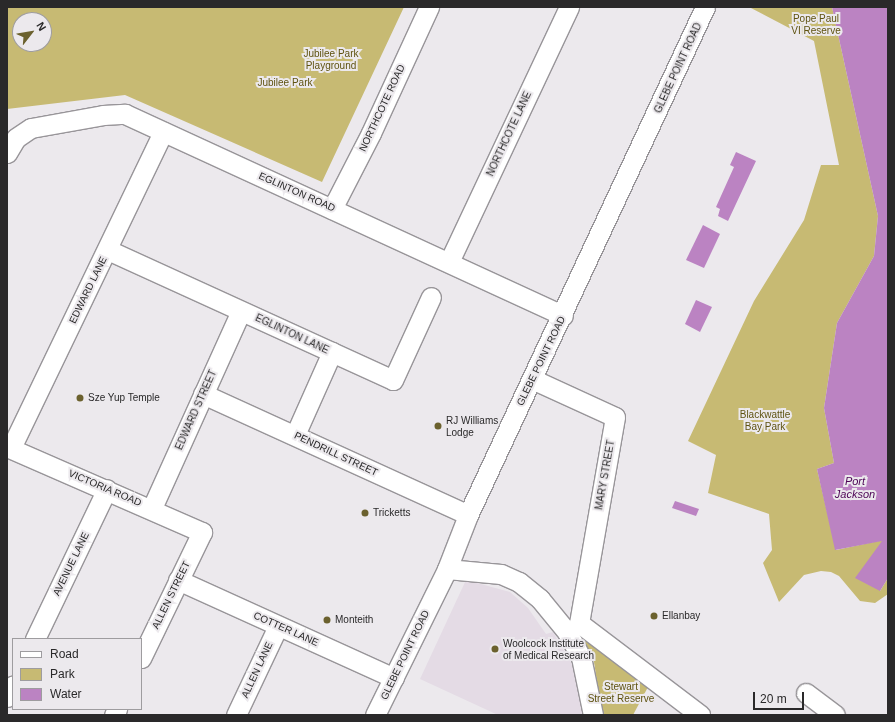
<!DOCTYPE html>
<style>
body{margin:0}
#map{position:relative;width:895px;height:722px;overflow:hidden;background:#ece9ed;font-family:Arial,sans-serif}
div>[style]{position:absolute}
.built>*{inset:0;background:#e4dbe5}
.green>*{inset:0;background:#c7ba73}
.water>*{inset:0;background:#bb83c2}
.roads{filter:drop-shadow(1px 0 #989599) drop-shadow(-1px 0 #989599) drop-shadow(0 1px #989599) drop-shadow(0 -1px #989599)}
.minor>*{height:19px;margin:-9.5px;padding:0 9.5px;transform-origin:9.5px;border-radius:9.5px;background:#fff}
.dots>*{width:11px;height:11px;translate:-50% -50%;box-sizing:border-box;border:2px solid #ece9ed;border-radius:50%}
span{translate:-50% -50%;white-space:nowrap;text-align:center;line-height:1.15;-webkit-text-stroke:4px #ece9ed;paint-order:stroke}
.park-label{font-size:10px;color:#5f5311}
.street-label{font-size:10px;color:#2a292a}
.poi-label{font-size:10px;color:#2a292a}
.left{translate:0 -50%;text-align:left}
.water-label{font-size:11px;color:#4c0255;font-style:italic}
.frame{position:absolute;inset:0;border:8px solid #2a292a;pointer-events:none}
.legend{position:absolute;left:12px;top:638px;width:130px;height:72px;box-sizing:border-box;background:#ece9ed;border:1px solid #9e9c9f;margin:0;padding:5px 7px;list-style:none;font-size:12px;color:#2a292a}
.legend li{display:flex;align-items:center;gap:8px;height:20px}
.legend b{width:20px;border:1px solid #9e9c9f}
.north{position:absolute;left:12px;top:12px;width:40px;height:40px;box-sizing:border-box;background:#ece9ed;border:1px solid #9e9c9f;border-radius:50%;rotate:59deg;font-size:11px;font-weight:700;line-height:16px;text-align:center;color:#2a292a}
.north::after{content:'';display:block;margin:auto;width:14px;height:18px;background:#6b612e;clip-path:polygon(50% 0,100% 100%,50% 72%,0 100%)}
.scale{position:absolute;left:753px;top:692px;width:51px;height:18px;box-sizing:border-box;border:2px solid #2a292a;border-top:0;padding-left:5px;font-size:12px;line-height:14px;white-space:nowrap;color:#2a292a;-webkit-text-stroke:3px #ece9ed;paint-order:stroke}
</style>
<div id="map">
<div class="built">
<i style="clip-path:polygon(466px 580px,510px 592px,528px 608px,546px 634px,553px 632px,573px 666px,579px 683px,583px 715px,498px 715px,420px 679px)"></i>
</div>
<div class="green">
<i style="clip-path:polygon(evenodd,7px 7px,404px 7px,322px 182px,125px 95px,7px 109px,7px 7px,20px 20px,44px 20px,44px 44px,20px 44px,20px 20px)"></i>
<i style="clip-path:polygon(749px 7px,832px 7px,878px 216px,874px 256px,837px 323px,824px 408px,834px 463px,817px 469px,836px 550px,883px 540px,880px 591px,888px 578px,888px 594px,875px 603px,860px 601px,839px 576px,831px 572px,821px 571px,804px 575px,779px 602px,763px 563px,772px 550px,769px 514px,708px 493px,716px 455px,688px 441px,754px 301px,804px 220px,821px 165px,839px 165px,814px 41px)"></i>
<i style="clip-path:polygon(586px 635px,648px 687px,633px 715px,602px 715px,594px 662px,582px 640px)"></i>
</div>
<div class="water">
<i style="clip-path:polygon(832px 7px,888px 7px,888px 578px,880px 591px,855px 578px,882px 541px,835px 550px,817px 469px,834px 463px,824px 408px,837px 323px,874px 256px,878px 216px)"></i>
<i style="clip-path:polygon(736px 152px,756px 161px,728px 221px,718px 216px,720px 209px,716px 207px,734px 167px,730px 165px)"></i>
<i style="clip-path:polygon(703px 225px,720px 234px,704px 268px,686px 260px)"></i>
<i style="clip-path:polygon(696px 300px,712px 307px,700px 332px,685px 324px)"></i>
<i style="clip-path:polygon(675px 501px,699px 509px,696px 516px,672px 508px)"></i>
</div>
<div class="roads">
<div class="minor">
<i style="left:7px;top:153px;width:17px;rotate:-59deg"></i>
<i style="left:16px;top:138px;width:18px;rotate:-34deg"></i>
<i style="left:31px;top:128px;width:73px;rotate:-10.2deg"></i>
<i style="left:103px;top:115px;width:22px;rotate:-3deg"></i>
<i style="left:125px;top:114px;width:482px;rotate:24.7deg"></i>
<i style="left:332px;top:209px;width:85px;rotate:-62.8deg"></i>
<i style="left:371px;top:133px;width:139px;rotate:-65.3deg"></i>
<i style="left:108px;top:250px;width:313px;rotate:24.5deg"></i>
<i style="left:393px;top:380px;width:91px;rotate:-65.4deg"></i>
<i style="left:449px;top:262px;width:282px;rotate:-64.8deg"></i>
<i style="left:532px;top:379px;width:91px;rotate:24.6deg"></i>
<i style="left:615px;top:417px;width:209px;rotate:99.9deg"></i>
<i style="left:203px;top:394px;width:291px;rotate:24.5deg"></i>
<i style="left:295px;top:435px;width:91px;rotate:-66deg"></i>
<i style="left:7px;top:447px;width:213px;rotate:23.6deg"></i>
<i style="left:202px;top:532px;width:140px;rotate:115.8deg"></i>
<i style="left:11px;top:448px;width:351px;rotate:-64.3deg"></i>
<i style="left:152px;top:508px;width:216px;rotate:-65.7deg"></i>
<i style="left:447px;top:569px;width:54px;rotate:5.3deg"></i>
<i style="left:501px;top:574px;width:20px;rotate:24deg"></i>
<i style="left:519px;top:582px;width:27px;rotate:39deg"></i>
<i style="left:540px;top:599px;width:43px;rotate:50.7deg"></i>
<i style="left:567px;top:632px;width:29px;rotate:61deg"></i>
<i style="left:581px;top:657px;width:59px;rotate:78.3deg"></i>
<i style="left:178px;top:580px;width:237px;rotate:24.4deg"></i>
<i style="left:579px;top:623px;width:152px;rotate:37.2deg"></i>
<i style="left:35px;top:639px;width:166px;rotate:-64.4deg"></i>
<i style="left:806px;top:693px;width:36px;rotate:37deg"></i>
<i style="left:7px;top:697px;width:13px;rotate:-63deg"></i>
<i style="left:114px;top:715px;width:7px;rotate:-63deg"></i>
<i style="left:236px;top:715px;width:98px;rotate:-64.7deg"></i>
<i style="left:375px;top:715px;width:163px;rotate:-63.7deg"></i>
<i style="left:447px;top:569px;width:58px;rotate:-68.7deg"></i>
<i style="left:468px;top:515px;width:561px;rotate:-64.99deg"></i>
</div>
</div>
<div class="dots">
<i style="left:80px;top:398px;background:#6b612e"></i>
<i style="left:438px;top:426px;background:#6b612e"></i>
<i style="left:365px;top:513px;background:#6b612e"></i>
<i style="left:654px;top:616px;background:#6b612e"></i>
<i style="left:327px;top:620px;background:#6b612e"></i>
<i style="left:495px;top:649px;background:#6b612e"></i>
</div>
<div class="park-label">
<span style="left:816px;top:24px">Pope Paul<br>VI Reserve</span>
<span style="left:331px;top:59px">Jubilee Park<br>Playground</span>
<span style="left:285px;top:83px">Jubilee Park</span>
<span style="left:765px;top:420px">Blackwattle<br>Bay Park</span>
<span style="left:621px;top:692px">Stewart<br>Street Reserve</span>
</div>
<div class="street-label">
<span style="left:678px;top:68px;rotate:-65deg">GLEBE POINT ROAD</span>
<span style="left:382px;top:108px;rotate:-65deg">NORTHCOTE ROAD</span>
<span style="left:509px;top:134px;rotate:-65deg">NORTHCOTE LANE</span>
<span style="left:297px;top:192px;rotate:24deg">EGLINTON ROAD</span>
<span style="left:88px;top:290px;rotate:-64deg">EDWARD LANE</span>
<span style="left:292px;top:334px;rotate:25deg">EGLINTON LANE</span>
<span style="left:541px;top:361px;rotate:-64deg">GLEBE POINT ROAD</span>
<span style="left:196px;top:410px;rotate:-66deg">EDWARD STREET</span>
<span style="left:336px;top:454px;rotate:25deg">PENDRILL STREET</span>
<span style="left:605px;top:475px;rotate:-80deg">MARY STREET</span>
<span style="left:105px;top:488px;rotate:23deg">VICTORIA ROAD</span>
<span style="left:71px;top:564px;rotate:-64deg">AVENUE LANE</span>
<span style="left:171px;top:595px;rotate:-64deg">ALLEN STREET</span>
<span style="left:286px;top:629px;rotate:24deg">COTTER LANE</span>
<span style="left:405px;top:655px;rotate:-64deg">GLEBE POINT ROAD</span>
<span style="left:257px;top:670px;rotate:-65deg">ALLEN LANE</span>
</div>
<div class="poi-label">
<span class="left" style="left:88px;top:398px">Sze Yup Temple</span>
<span class="left" style="left:446px;top:426px">RJ Williams<br>Lodge</span>
<span class="left" style="left:373px;top:513px">Tricketts</span>
<span class="left" style="left:662px;top:616px">Ellanbay</span>
<span class="left" style="left:335px;top:620px">Monteith</span>
<span class="left" style="left:503px;top:649px">Woolcock Institute<br>of Medical Research</span>
</div>
<div class="water-label">
<span style="left:855px;top:488px">Port<br>Jackson</span>
</div>
<div class="frame"></div>
<ul class="legend">
<li><b style="height:5px;background:#fff"></b>Road</li>
<li><b style="height:11px;background:#c7ba73"></b>Park</li>
<li><b style="height:11px;background:#bb83c2"></b>Water</li>
</ul>
<div class="north">N</div>
<div class="scale">20 m</div>
</div>
